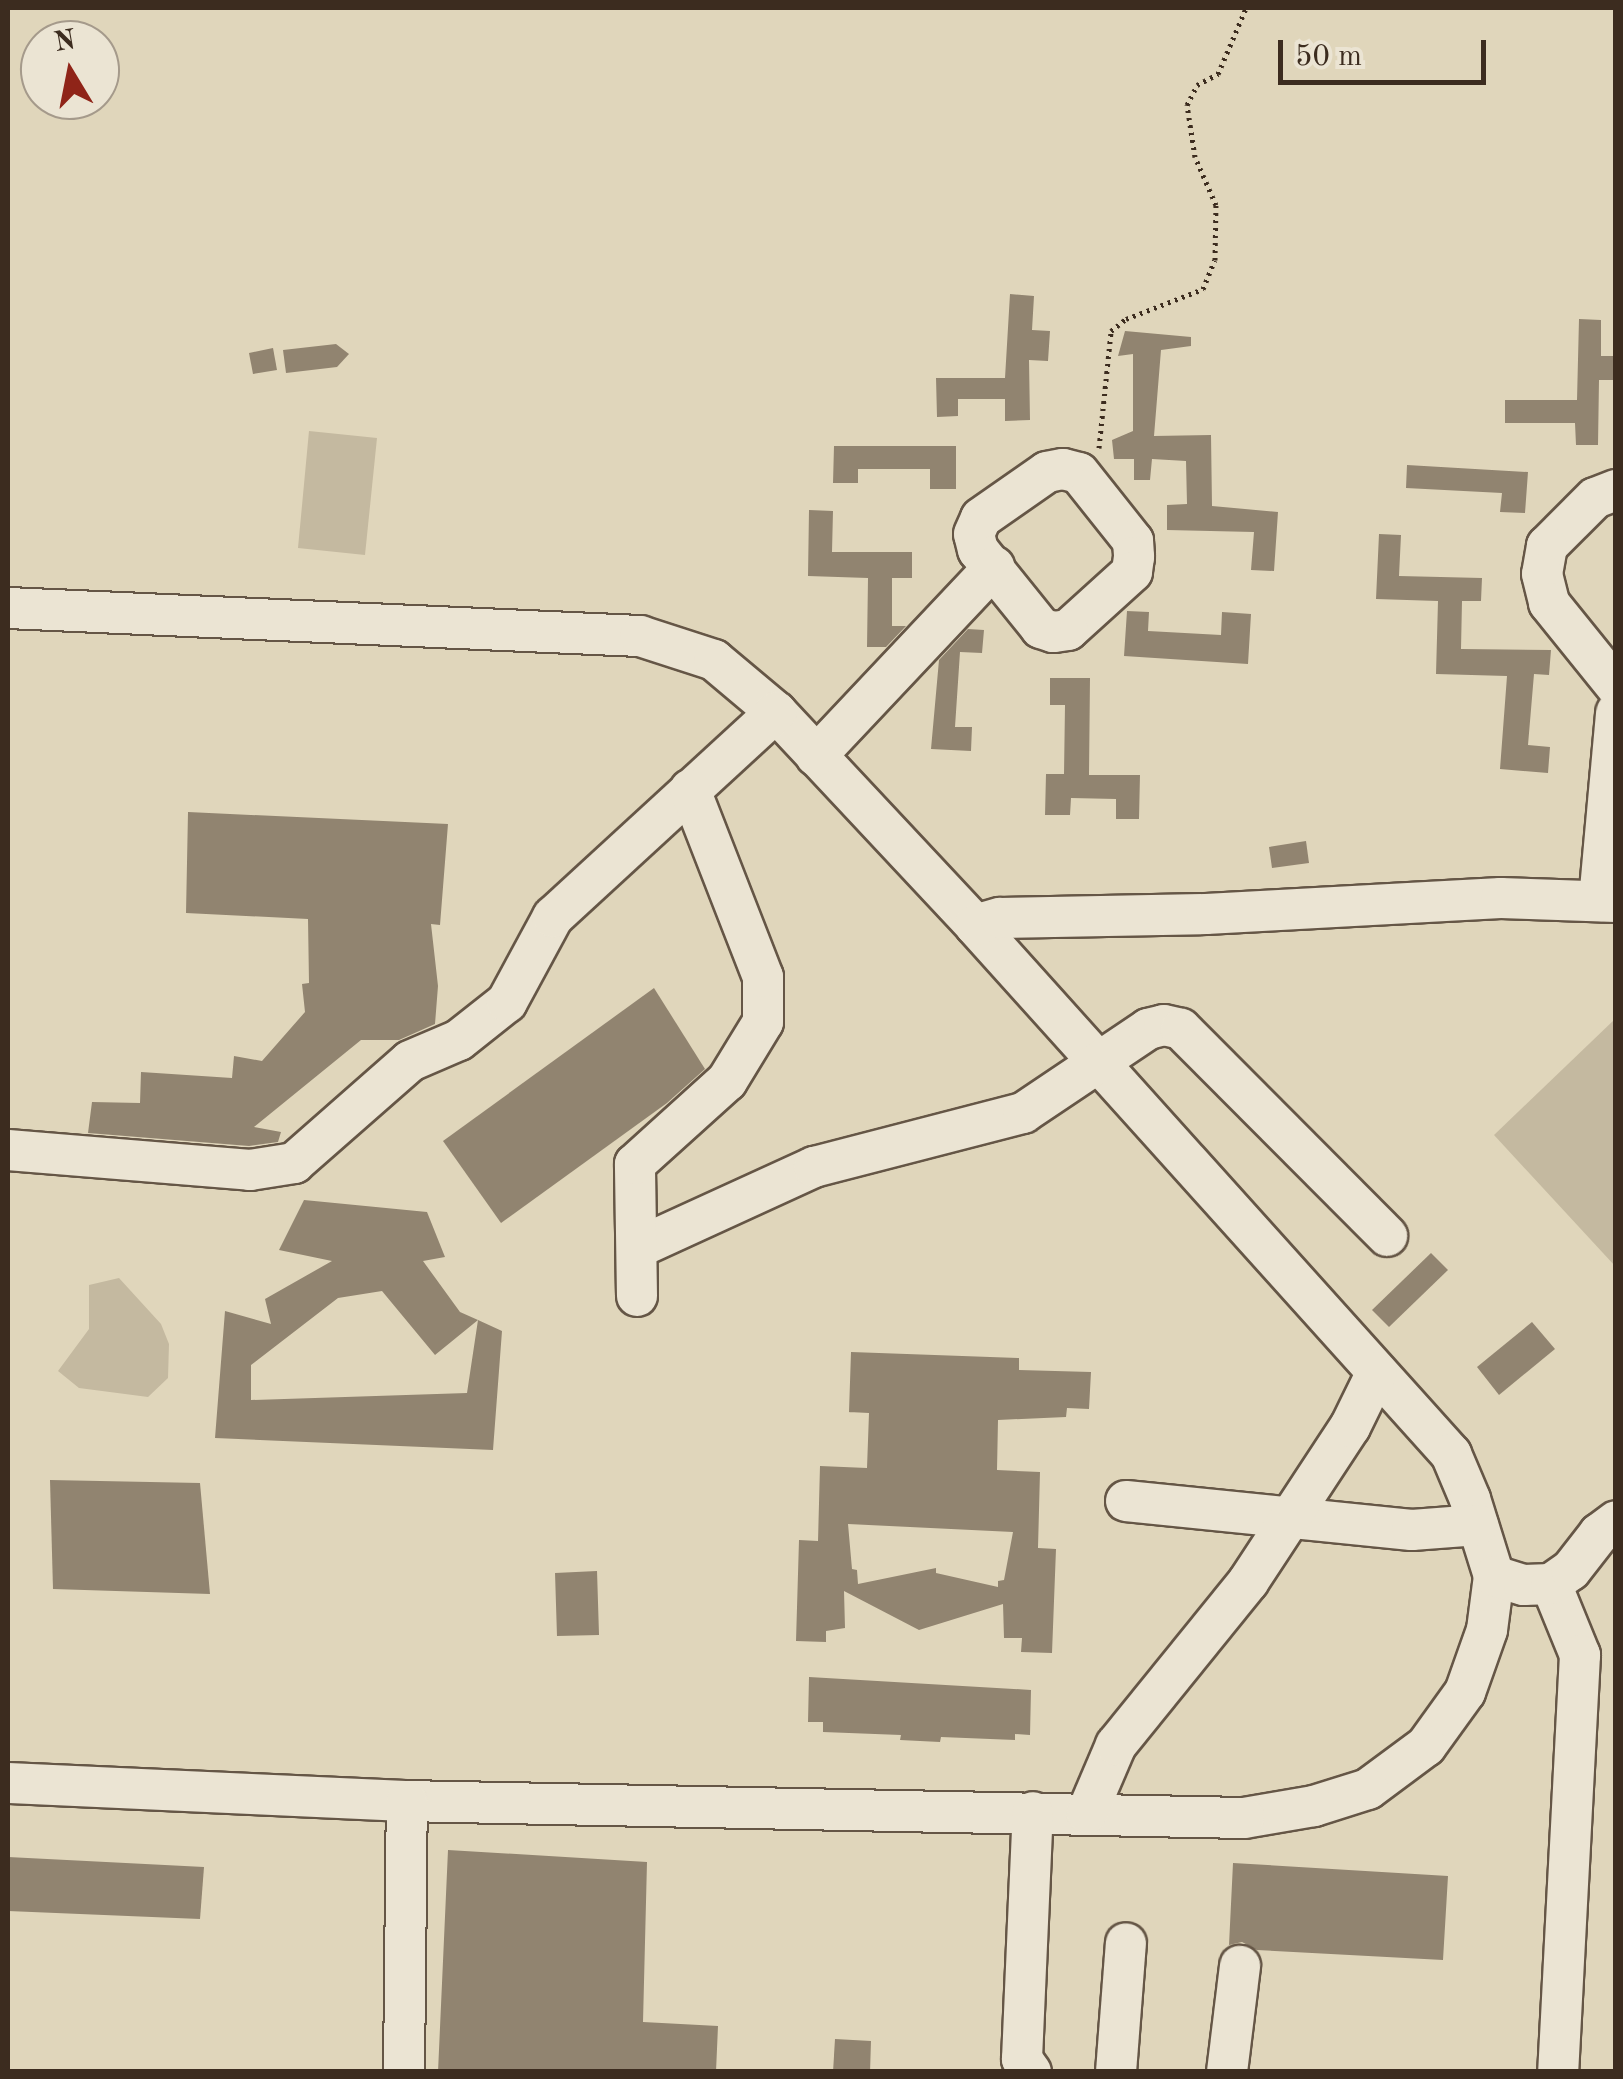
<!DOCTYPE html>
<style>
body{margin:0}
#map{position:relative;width:1623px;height:2079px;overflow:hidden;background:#e0d6bb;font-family:"Old Standard TT",serif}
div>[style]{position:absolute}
.green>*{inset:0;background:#c4b9a0}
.building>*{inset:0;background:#918470}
.path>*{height:5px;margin-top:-2.5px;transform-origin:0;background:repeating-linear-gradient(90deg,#3c2c1f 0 2.5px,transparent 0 7.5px)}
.roads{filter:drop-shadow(2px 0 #655646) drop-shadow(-2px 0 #655646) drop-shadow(0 2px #655646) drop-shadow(0 -2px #655646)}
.minor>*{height:40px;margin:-20px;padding:0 20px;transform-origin:20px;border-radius:20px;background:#ebe4d3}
span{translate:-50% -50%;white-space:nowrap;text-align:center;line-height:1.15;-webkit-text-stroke:10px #ebe4d3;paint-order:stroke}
.frame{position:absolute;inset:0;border:10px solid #3c2c1f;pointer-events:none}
.north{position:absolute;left:20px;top:20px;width:100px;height:100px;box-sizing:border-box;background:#ebe4d3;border:2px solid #a59a8b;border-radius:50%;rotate:350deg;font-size:28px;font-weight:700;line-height:40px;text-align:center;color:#3c2c1f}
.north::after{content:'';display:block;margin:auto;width:35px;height:45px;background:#8f2418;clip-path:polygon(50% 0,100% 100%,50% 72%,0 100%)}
.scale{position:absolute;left:1278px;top:40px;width:208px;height:45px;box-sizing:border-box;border:5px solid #3c2c1f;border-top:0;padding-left:12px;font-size:30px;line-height:35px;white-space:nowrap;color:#3c2c1f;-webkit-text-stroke:8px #ebe4d3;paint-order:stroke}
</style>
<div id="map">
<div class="green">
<i style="clip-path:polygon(309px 431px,377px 438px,365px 555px,298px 548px)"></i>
<i style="clip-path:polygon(1615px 1019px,1615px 1266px,1494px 1135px)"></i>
<i style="clip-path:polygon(119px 1278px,161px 1324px,169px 1344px,168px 1378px,148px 1397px,79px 1388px,58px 1371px,89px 1329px,89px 1285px)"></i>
</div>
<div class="building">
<i style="clip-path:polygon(1010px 294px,1034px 296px,1032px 330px,1050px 331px,1048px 361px,1029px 360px,1030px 420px,1005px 421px,1005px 399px,958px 399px,958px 416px,937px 417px,936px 378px,1005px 378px)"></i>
<i style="clip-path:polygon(1579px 319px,1601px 320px,1601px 356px,1616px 356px,1616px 380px,1599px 380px,1598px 445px,1576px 445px,1575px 423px,1505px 423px,1505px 400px,1577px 400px)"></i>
<i style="clip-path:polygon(1125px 331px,1191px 337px,1191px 346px,1161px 350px,1154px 436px,1211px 435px,1212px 506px,1278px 512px,1274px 571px,1251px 570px,1254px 532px,1167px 530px,1167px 505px,1187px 504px,1186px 461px,1152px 459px,1150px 480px,1134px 480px,1134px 459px,1114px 459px,1112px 440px,1133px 431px,1133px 354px,1118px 356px)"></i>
<i style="clip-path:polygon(336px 344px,349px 354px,337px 367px,286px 373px,283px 350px)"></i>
<i style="clip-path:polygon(273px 348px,277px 370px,253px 374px,249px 353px)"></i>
<i style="clip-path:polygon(834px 446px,956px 446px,956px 489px,930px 489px,930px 469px,858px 469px,858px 483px,833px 483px)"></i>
<i style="clip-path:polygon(1407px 465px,1528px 472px,1525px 513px,1500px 512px,1502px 493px,1406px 488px)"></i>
<i style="clip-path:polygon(809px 510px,833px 511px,832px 552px,912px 552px,912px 578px,892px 578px,892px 626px,906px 626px,886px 647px,867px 647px,868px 578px,808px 576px)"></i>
<i style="clip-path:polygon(1379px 534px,1401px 535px,1399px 576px,1482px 578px,1481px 601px,1462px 601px,1461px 649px,1551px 650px,1549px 675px,1534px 674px,1528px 745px,1550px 747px,1548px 773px,1500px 769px,1507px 676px,1436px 674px,1438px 601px,1376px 599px)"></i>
<i style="clip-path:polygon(1127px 611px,1149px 612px,1148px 631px,1221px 635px,1222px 612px,1251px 614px,1248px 664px,1124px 656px)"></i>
<i style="clip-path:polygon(968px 629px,984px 630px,982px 653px,960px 652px,955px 727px,972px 727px,971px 751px,931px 749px,939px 660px)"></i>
<i style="clip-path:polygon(1050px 678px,1090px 678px,1089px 775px,1140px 775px,1139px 819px,1116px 819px,1116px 799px,1071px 798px,1070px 815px,1045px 815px,1046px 774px,1064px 774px,1065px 705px,1050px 705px)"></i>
<i style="clip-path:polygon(188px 812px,448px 824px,440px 925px,431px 924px,438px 986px,435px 1024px,399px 1040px,361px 1040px,254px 1127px,281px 1132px,278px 1142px,249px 1146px,88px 1133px,92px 1102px,140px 1103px,141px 1072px,232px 1078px,234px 1056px,262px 1061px,305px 1012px,302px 984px,309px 983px,308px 919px,186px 913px)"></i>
<i style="clip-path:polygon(1306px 841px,1309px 863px,1272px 868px,1269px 847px)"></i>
<i style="clip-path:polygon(654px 988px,705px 1069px,667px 1103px,501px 1223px,443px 1141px)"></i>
<i style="clip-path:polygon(304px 1200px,427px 1212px,445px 1257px,423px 1261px,460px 1312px,478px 1320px,435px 1355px,382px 1291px,338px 1298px,251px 1365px,251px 1400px,467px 1393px,478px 1320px,502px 1331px,493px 1450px,215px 1438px,225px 1311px,271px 1324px,265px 1299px,332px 1261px,279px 1250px)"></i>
<i style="clip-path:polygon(1431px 1253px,1448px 1270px,1389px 1327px,1372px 1310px)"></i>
<i style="clip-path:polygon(1532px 1322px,1555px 1349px,1499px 1395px,1477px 1367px)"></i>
<i style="clip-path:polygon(evenodd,851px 1352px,1019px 1358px,1019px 1370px,1091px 1372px,1089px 1409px,1067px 1408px,1066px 1417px,998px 1420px,997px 1470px,1040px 1472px,1038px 1548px,1056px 1549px,1052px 1653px,1021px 1652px,1022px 1638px,1004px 1638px,1003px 1604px,919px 1630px,844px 1591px,845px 1628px,826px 1631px,826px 1642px,796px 1641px,799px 1540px,818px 1541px,820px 1466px,867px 1468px,869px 1413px,849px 1412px,851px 1352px,848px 1524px,1013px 1532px,1004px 1580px,998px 1581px,998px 1587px,936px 1573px,936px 1568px,858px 1584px,857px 1570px,852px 1569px,848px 1524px)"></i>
<i style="clip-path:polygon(50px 1480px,200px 1483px,210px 1594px,53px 1589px)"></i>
<i style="clip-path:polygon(597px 1571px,599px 1635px,557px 1636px,555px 1573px)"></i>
<i style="clip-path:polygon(809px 1677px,1031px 1690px,1030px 1735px,1015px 1734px,1015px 1740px,941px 1737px,940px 1742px,900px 1740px,901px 1735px,823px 1732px,823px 1722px,808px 1722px)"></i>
<i style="clip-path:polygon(448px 1850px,647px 1862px,643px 2022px,718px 2026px,716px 2072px,438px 2072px)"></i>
<i style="clip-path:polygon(8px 1857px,204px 1867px,200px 1919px,8px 1911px)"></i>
<i style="clip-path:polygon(1233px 1863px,1448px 1876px,1443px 1960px,1257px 1950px,1242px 1942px,1229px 1945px)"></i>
<i style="clip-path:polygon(835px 2039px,871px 2041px,870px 2072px,833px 2072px)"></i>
</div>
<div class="path">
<i style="left:1099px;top:448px;width:118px;rotate:-84.1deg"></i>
<i style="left:1111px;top:331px;width:19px;rotate:-39deg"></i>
<i style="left:1126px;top:319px;width:83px;rotate:-21.3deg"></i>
<i style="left:1203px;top:289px;width:31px;rotate:-68deg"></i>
<i style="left:1215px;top:260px;width:55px;rotate:-89deg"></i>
<i style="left:1216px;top:205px;width:52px;rotate:-113.6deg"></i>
<i style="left:1195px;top:157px;width:53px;rotate:-98.7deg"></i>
<i style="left:1187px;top:105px;width:22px;rotate:-63deg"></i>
<i style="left:1197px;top:85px;width:24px;rotate:-28deg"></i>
<i style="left:1218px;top:74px;width:72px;rotate:-67deg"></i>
</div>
<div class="roads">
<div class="minor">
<i style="left:1063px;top:469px;width:16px;rotate:14deg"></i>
<i style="left:1079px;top:473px;width:87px;rotate:51.5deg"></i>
<i style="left:1133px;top:541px;width:16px;rotate:86deg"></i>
<i style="left:1134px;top:557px;width:15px;rotate:98deg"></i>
<i style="left:1132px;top:572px;width:86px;rotate:137.8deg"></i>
<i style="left:1068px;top:630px;width:15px;rotate:172deg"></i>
<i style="left:1053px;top:632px;width:13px;rotate:-162deg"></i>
<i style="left:1041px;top:628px;width:100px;rotate:-128.9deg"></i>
<i style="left:978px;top:550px;width:16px;rotate:-104deg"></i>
<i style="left:974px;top:534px;width:17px;rotate:-66deg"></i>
<i style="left:981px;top:518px;width:80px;rotate:-34.9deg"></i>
<i style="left:1047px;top:472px;width:16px;rotate:-11deg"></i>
<i style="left:1616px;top:490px;width:22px;rotate:159deg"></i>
<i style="left:1595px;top:498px;width:68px;rotate:135deg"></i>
<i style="left:1547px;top:546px;width:28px;rotate:100deg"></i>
<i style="left:1542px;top:574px;width:30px;rotate:76deg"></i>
<i style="left:1549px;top:603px;width:107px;rotate:51.1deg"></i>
<i style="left:8px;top:608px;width:633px;rotate:2.54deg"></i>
<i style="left:640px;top:636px;width:78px;rotate:18deg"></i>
<i style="left:714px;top:660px;width:81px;rotate:40deg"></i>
<i style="left:776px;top:712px;width:291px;rotate:46.9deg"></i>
<i style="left:975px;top:925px;width:712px;rotate:48.02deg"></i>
<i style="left:1451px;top:1454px;width:49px;rotate:67.1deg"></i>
<i style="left:1470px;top:1499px;width:81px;rotate:72.7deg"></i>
<i style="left:1494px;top:1576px;width:54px;rotate:97.4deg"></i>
<i style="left:1487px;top:1630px;width:66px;rotate:109.5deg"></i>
<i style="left:1465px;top:1692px;width:67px;rotate:125.8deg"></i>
<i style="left:1426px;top:1746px;width:72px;rotate:143.4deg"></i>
<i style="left:1368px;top:1789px;width:57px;rotate:162.5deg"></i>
<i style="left:1314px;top:1806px;width:71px;rotate:170.3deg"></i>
<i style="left:1244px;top:1818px;width:837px;rotate:-178.84deg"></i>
<i style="left:407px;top:1801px;width:399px;rotate:-177.4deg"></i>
<i style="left:816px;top:756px;width:260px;rotate:-46.7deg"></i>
<i style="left:1599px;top:901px;width:189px;rotate:-84.8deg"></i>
<i style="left:975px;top:925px;width:26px;rotate:-16deg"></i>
<i style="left:1000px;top:918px;width:206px;rotate:-1.1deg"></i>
<i style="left:1206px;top:914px;width:295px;rotate:-3.1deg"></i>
<i style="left:1501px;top:898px;width:115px;rotate:2deg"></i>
<i style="left:8px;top:1150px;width:243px;rotate:4.7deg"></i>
<i style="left:250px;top:1170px;width:45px;rotate:-9deg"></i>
<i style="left:294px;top:1163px;width:154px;rotate:-41.3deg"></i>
<i style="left:410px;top:1061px;width:53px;rotate:-23.2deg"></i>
<i style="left:459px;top:1040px;width:61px;rotate:-38.4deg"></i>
<i style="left:507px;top:1002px;width:97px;rotate:-61.6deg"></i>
<i style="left:553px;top:917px;width:303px;rotate:-42.6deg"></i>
<i style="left:637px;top:1248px;width:195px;rotate:-24.6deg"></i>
<i style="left:814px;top:1167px;width:216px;rotate:-14.5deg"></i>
<i style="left:1023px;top:1113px;width:151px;rotate:-33.9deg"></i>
<i style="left:1148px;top:1029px;width:16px;rotate:-14deg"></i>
<i style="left:1164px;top:1025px;width:17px;rotate:13deg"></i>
<i style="left:1181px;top:1029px;width:292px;rotate:45.1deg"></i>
<i style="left:637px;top:1296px;width:132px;rotate:-90.9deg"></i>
<i style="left:635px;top:1164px;width:124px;rotate:-42.1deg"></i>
<i style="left:727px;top:1081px;width:69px;rotate:-58.6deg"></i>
<i style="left:763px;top:1022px;width:45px;rotate:-90deg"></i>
<i style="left:763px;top:977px;width:201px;rotate:-111.3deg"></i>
<i style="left:1126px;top:1501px;width:287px;rotate:5.8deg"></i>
<i style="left:1412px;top:1530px;width:66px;rotate:-4.3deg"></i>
<i style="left:1494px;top:1576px;width:31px;rotate:17deg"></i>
<i style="left:1524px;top:1585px;width:27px;rotate:-2deg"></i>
<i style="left:1551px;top:1584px;width:77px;rotate:67.8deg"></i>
<i style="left:1580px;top:1655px;width:418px;rotate:93deg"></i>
<i style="left:1551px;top:1584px;width:24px;rotate:-35deg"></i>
<i style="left:1571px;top:1570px;width:46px;rotate:-52.1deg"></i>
<i style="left:1599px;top:1534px;width:21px;rotate:-37deg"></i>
<i style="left:1087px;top:1813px;width:74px;rotate:-66.9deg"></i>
<i style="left:1116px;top:1745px;width:210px;rotate:-51deg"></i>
<i style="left:1248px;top:1582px;width:186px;rotate:-56.7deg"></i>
<i style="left:1350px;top:1427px;width:61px;rotate:-63.9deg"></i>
<i style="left:404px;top:2072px;width:271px;rotate:-89.4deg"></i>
<i style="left:1031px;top:2072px;width:16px;rotate:-125deg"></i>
<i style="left:1022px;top:2059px;width:247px;rotate:-87.5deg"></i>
<i style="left:1116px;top:2072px;width:129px;rotate:-85.6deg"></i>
<i style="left:1227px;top:2072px;width:107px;rotate:-83deg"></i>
</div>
</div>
<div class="frame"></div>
<div class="north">N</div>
<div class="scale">50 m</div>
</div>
